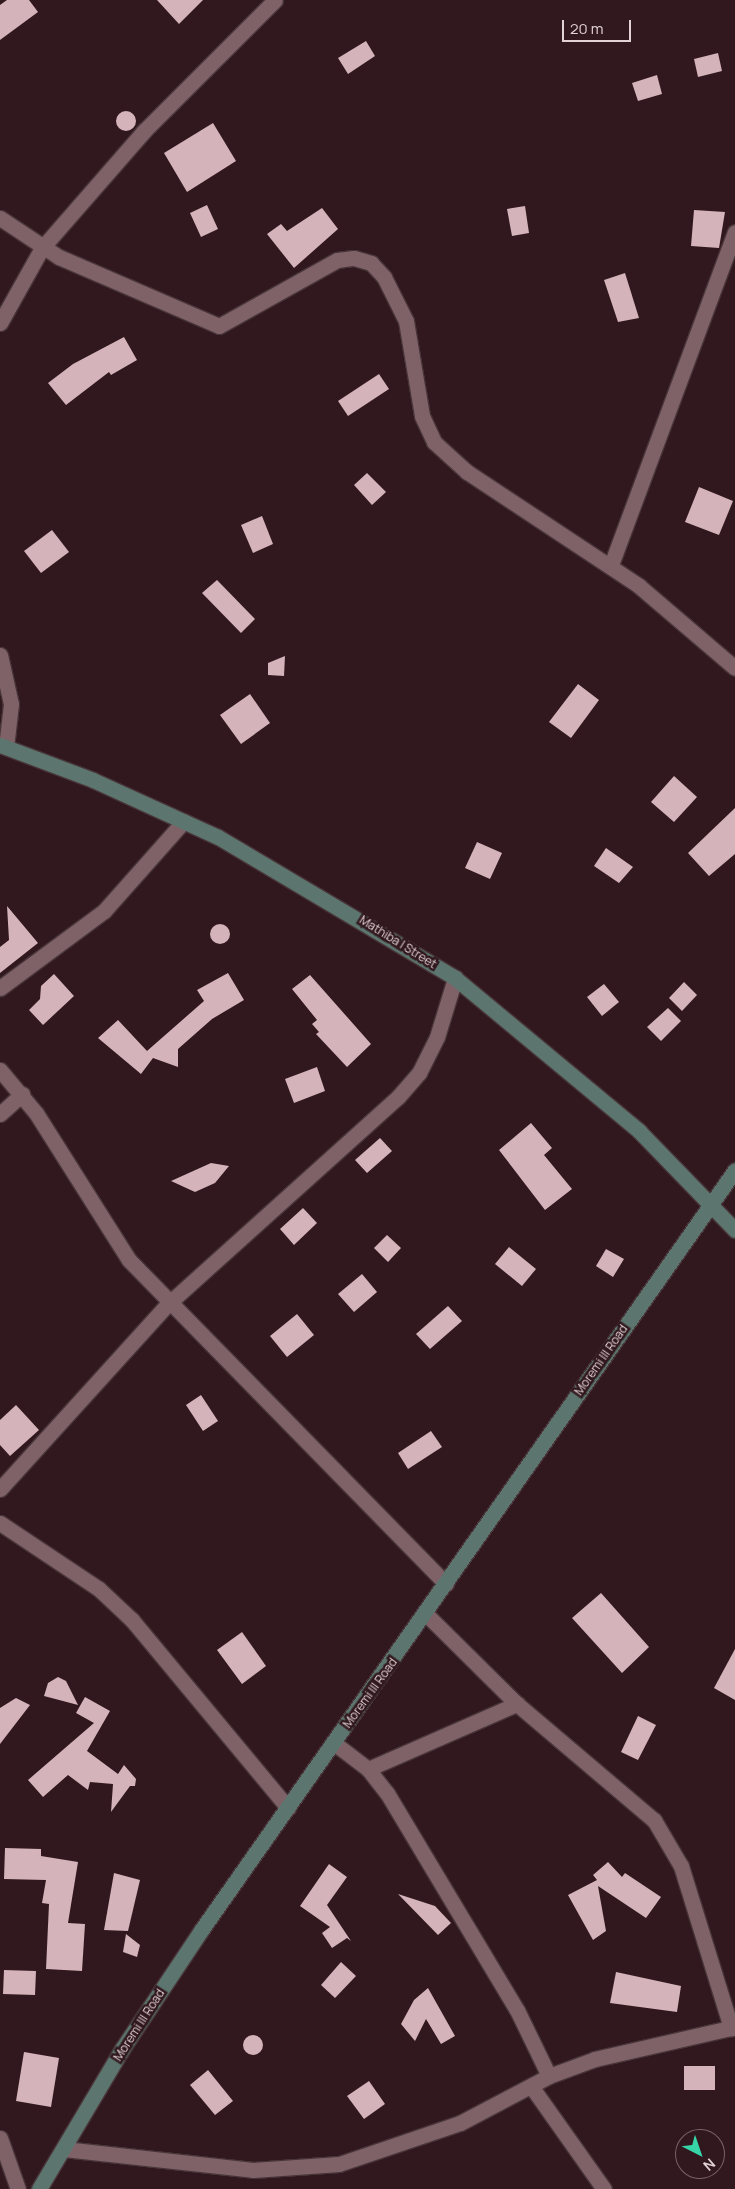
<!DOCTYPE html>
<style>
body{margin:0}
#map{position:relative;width:735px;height:2189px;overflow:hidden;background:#30181e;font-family:Manrope,sans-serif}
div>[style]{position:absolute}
.building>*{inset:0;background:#d4b3ba}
.round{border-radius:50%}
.roads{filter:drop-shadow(1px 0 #483539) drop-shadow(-1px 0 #483539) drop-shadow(0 1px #483539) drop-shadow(0 -1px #483539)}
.street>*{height:15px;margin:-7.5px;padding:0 7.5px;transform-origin:7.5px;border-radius:7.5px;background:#7f6268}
.secondary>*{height:15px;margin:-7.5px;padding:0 7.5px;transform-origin:7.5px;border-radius:7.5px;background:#5c766f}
span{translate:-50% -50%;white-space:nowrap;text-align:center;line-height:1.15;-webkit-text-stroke:5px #30181e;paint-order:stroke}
.street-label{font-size:12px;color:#e3d2d5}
.north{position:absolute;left:675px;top:2129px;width:50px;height:50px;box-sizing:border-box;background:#30181e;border:1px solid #786267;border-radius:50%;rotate:139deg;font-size:14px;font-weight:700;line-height:20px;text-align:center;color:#e3d2d5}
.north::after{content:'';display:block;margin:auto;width:18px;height:22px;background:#36d4a7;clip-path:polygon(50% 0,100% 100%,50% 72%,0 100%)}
.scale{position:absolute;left:562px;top:20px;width:69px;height:22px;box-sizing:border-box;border:2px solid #e3d2d5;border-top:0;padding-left:6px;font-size:15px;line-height:18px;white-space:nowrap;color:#e3d2d5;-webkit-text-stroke:4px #30181e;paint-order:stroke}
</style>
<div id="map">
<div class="building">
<i style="clip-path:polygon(7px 0,29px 0,38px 12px,0 40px,0 5px)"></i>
<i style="clip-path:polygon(157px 0,203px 0,179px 24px)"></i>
<i style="clip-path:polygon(366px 41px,375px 56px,348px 74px,338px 58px)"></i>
<i style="clip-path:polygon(718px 53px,722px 71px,698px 77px,694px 59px)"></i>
<i style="clip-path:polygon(657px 75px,662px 94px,638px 101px,632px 83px)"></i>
<i class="round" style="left:116px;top:111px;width:20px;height:20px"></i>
<i style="clip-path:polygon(213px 123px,236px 161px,187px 192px,164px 153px)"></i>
<i style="clip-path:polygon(207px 205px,218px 229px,201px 237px,190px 213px)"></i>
<i style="clip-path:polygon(525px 206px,529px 233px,512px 236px,507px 209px)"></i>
<i style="clip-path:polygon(322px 208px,338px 229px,294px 268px,267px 234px,281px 224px,287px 231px)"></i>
<i style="clip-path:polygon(694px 210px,725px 212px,719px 248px,691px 246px)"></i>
<i style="clip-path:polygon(625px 273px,639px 318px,618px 322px,604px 280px)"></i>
<i style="clip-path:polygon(124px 337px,137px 360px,111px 375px,109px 372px,66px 405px,48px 383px,73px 364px)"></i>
<i style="clip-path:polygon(379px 374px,389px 389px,348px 416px,338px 401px)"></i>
<i style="clip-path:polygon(367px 473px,386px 492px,372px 505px,354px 485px)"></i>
<i style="clip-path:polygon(699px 487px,733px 501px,719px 535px,685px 522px)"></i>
<i style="clip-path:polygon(262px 516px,273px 544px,253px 553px,241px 525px)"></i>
<i style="clip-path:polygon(52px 530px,69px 552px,41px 573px,24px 551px)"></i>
<i style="clip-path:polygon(217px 580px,255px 619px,241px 633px,202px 593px)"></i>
<i style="clip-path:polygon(285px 656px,284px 676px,268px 675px,268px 663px)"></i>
<i style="clip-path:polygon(578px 684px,599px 700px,571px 738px,549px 722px)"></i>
<i style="clip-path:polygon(250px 694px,270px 723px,241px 744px,220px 715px)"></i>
<i style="clip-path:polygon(674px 776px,697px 797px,674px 822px,651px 802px)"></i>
<i style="clip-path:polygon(735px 808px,735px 854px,709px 876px,688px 853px)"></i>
<i style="clip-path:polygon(477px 842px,502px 853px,490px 879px,465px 868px)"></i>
<i style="clip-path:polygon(606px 848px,633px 867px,619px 883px,594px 866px)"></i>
<i style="clip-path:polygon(7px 906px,38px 943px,0 973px,0 947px,9px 940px)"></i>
<i class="round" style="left:210px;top:924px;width:20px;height:20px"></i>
<i style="clip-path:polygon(228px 973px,244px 1000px,212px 1019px,178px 1049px,178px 1067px,153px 1058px,141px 1074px,98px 1038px,118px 1020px,147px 1051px,204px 1001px,197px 990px)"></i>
<i style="clip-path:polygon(54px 974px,74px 996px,43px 1025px,29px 1010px,40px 999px,41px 986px)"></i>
<i style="clip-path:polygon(310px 975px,371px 1044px,347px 1067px,316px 1034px,319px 1032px,312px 1024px,317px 1020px,292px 989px)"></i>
<i style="clip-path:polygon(684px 982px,697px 995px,682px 1011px,669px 998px)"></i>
<i style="clip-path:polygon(604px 984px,619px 1002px,602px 1016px,587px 997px)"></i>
<i style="clip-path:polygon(668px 1008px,681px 1021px,661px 1041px,647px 1027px)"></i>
<i style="clip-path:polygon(317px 1067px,325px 1091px,294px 1103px,285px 1079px)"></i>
<i style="clip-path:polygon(531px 1123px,552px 1148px,544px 1155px,572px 1189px,545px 1210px,499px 1150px)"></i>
<i style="clip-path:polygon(380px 1138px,392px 1151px,367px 1173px,355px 1160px)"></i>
<i style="clip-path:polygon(211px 1163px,229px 1166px,215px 1183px,195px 1192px,171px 1181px)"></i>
<i style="clip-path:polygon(303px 1208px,317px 1223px,294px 1245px,280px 1229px)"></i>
<i style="clip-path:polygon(387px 1235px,401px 1248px,388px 1262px,374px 1248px)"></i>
<i style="clip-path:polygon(509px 1247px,536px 1269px,522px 1286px,495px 1264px)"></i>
<i style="clip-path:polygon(606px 1249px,624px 1259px,613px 1277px,596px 1266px)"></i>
<i style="clip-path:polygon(362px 1274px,377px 1292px,354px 1312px,338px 1294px)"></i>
<i style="clip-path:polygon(448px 1306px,462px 1321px,430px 1349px,416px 1334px)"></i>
<i style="clip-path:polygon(297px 1314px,314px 1335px,287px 1357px,270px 1336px)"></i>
<i style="clip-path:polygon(201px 1395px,218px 1421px,203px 1431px,186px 1405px)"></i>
<i style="clip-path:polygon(16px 1405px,39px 1430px,10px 1456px,0 1445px,0 1420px)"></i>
<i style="clip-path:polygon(431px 1431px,442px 1447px,408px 1469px,398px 1453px)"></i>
<i style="clip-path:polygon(601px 1593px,649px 1647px,622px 1673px,572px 1618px)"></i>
<i style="clip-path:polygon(242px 1632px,266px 1666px,242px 1684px,217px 1650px)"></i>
<i style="clip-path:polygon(735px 1649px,735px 1700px,714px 1688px)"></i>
<i style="clip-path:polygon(58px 1677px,66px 1681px,78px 1705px,44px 1696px,48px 1683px)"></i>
<i style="clip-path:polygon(85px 1697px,110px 1711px,87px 1751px,118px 1774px,124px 1765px,136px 1779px,135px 1786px,130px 1786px,111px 1812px,113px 1784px,90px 1782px,88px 1790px,68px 1775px,43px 1797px,28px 1780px,94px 1723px,76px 1713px)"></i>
<i style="clip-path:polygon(16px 1698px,30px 1705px,0 1744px,0 1708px)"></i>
<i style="clip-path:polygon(638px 1716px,656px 1725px,638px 1760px,621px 1752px)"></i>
<i style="clip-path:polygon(5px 1848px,41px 1849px,41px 1856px,78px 1862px,68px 1923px,85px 1924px,82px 1971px,46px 1969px,49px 1904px,42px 1903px,46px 1880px,4px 1879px)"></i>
<i style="clip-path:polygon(608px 1862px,622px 1877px,625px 1873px,661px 1897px,646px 1918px,598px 1886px,606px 1931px,593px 1940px,568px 1895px,597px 1880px,593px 1875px)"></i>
<i style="clip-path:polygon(329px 1864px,347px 1877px,327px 1905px,351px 1941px,347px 1938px,332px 1948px,322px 1933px,330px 1927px,300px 1906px)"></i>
<i style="clip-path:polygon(114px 1873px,140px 1880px,128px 1931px,104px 1930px)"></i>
<i style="clip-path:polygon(398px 1894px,435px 1906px,451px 1923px,438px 1935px)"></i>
<i style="clip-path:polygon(126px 1934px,140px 1945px,137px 1957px,123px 1952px)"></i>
<i style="clip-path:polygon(341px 1962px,356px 1976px,335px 1998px,321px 1985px)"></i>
<i style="clip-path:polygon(4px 1970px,36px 1971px,35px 1995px,3px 1994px)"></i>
<i style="clip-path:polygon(616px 1972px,681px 1986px,677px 2012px,610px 2003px)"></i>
<i style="clip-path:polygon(428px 1988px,455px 2036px,441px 2044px,426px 2019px,415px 2041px,401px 2024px,414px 2000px)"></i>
<i class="round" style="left:243px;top:2035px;width:20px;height:20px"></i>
<i style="clip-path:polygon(24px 2052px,59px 2058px,51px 2107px,16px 2101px)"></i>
<i style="clip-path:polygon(684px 2066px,715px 2066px,715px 2090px,684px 2090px)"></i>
<i style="clip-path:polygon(208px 2070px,233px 2101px,215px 2115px,190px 2085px)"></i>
<i style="clip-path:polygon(369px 2081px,385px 2104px,364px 2119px,347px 2096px)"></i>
</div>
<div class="roads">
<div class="street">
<i style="left:0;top:218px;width:71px;rotate:33.5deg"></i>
<i style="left:59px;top:257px;width:174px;rotate:23.3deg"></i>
<i style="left:219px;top:326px;width:135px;rotate:-29.2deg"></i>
<i style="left:337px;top:260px;width:17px;rotate:-7deg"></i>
<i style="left:354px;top:258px;width:18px;rotate:16deg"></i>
<i style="left:371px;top:263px;width:19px;rotate:47deg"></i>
<i style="left:384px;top:277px;width:49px;rotate:63.4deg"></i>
<i style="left:406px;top:321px;width:96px;rotate:80.4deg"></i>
<i style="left:422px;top:416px;width:29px;rotate:65deg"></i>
<i style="left:434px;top:442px;width:45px;rotate:42.3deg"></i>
<i style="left:467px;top:472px;width:206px;rotate:33.5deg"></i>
<i style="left:639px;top:586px;width:126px;rotate:40.5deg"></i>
<i style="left:0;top:323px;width:86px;rotate:-60.8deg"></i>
<i style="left:42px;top:248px;width:155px;rotate:-48.9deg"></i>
<i style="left:144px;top:131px;width:185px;rotate:-45deg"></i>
<i style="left:611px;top:565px;width:355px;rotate:-69.6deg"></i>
<i style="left:0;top:655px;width:50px;rotate:77.3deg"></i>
<i style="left:11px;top:704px;width:43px;rotate:96.6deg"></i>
<i style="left:0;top:988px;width:129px;rotate:-36.5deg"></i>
<i style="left:104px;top:911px;width:120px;rotate:-48.4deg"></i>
<i style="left:0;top:1070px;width:56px;rotate:50.1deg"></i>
<i style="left:36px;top:1113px;width:174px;rotate:57.7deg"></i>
<i style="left:129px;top:1260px;width:453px;rotate:45.6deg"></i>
<i style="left:0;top:1114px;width:30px;rotate:-42deg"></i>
<i style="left:0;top:1489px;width:250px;rotate:-47.8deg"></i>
<i style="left:168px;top:1304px;width:309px;rotate:-42deg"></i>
<i style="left:398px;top:1097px;width:32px;rotate:-49deg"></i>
<i style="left:419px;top:1073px;width:40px;rotate:-63.4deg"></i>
<i style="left:437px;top:1037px;width:62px;rotate:-73deg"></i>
<i style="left:0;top:1523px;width:119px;rotate:33.7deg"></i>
<i style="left:99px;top:1589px;width:45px;rotate:43.2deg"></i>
<i style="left:132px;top:1620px;width:244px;rotate:50.3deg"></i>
<i style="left:426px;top:1614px;width:128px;rotate:44.7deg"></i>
<i style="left:517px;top:1704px;width:180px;rotate:40.3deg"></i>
<i style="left:654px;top:1820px;width:53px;rotate:59.6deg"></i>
<i style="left:681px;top:1866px;width:170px;rotate:72.8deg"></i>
<i style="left:334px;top:1743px;width:43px;rotate:37.4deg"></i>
<i style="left:368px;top:1769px;width:31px;rotate:52deg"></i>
<i style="left:387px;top:1793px;width:253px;rotate:59.1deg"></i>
<i style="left:517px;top:2010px;width:73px;rotate:64.1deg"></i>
<i style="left:368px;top:1769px;width:163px;rotate:-23.6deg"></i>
<i style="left:531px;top:2086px;width:126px;rotate:54.7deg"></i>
<i style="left:0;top:2138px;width:54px;rotate:70.6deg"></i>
<i style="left:64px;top:2149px;width:190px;rotate:6.3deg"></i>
<i style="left:253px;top:2170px;width:86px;rotate:-4deg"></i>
<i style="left:339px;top:2164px;width:128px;rotate:-18.7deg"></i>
<i style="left:460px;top:2123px;width:101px;rotate:-27.8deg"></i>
<i style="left:549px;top:2076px;width:49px;rotate:-20.3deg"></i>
<i style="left:595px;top:2059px;width:144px;rotate:-12.9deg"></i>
</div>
<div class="secondary">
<i style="left:0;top:745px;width:99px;rotate:20.6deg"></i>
<i style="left:93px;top:780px;width:137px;rotate:24.5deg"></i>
<i style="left:218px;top:837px;width:276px;rotate:30.7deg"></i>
<i style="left:455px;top:978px;width:239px;rotate:39.7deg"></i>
<i style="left:639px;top:1131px;width:138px;rotate:45.9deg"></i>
<i style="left:39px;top:2189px;width:163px;rotate:-59.3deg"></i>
<i style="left:122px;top:2049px;width:144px;rotate:-56.3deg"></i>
<i style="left:202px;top:1929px;width:927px;rotate:-54.92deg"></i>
</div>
</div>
<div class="street-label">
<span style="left:398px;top:942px;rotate:32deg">Mathiba I Street</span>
<span style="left:601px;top:1360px;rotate:-55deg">Moremi III Road</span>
<span style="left:370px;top:1693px;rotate:-54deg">Moremi III Road</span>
<span style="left:139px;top:2025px;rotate:-57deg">Moremi III Road</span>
</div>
<div class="north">N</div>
<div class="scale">20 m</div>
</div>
